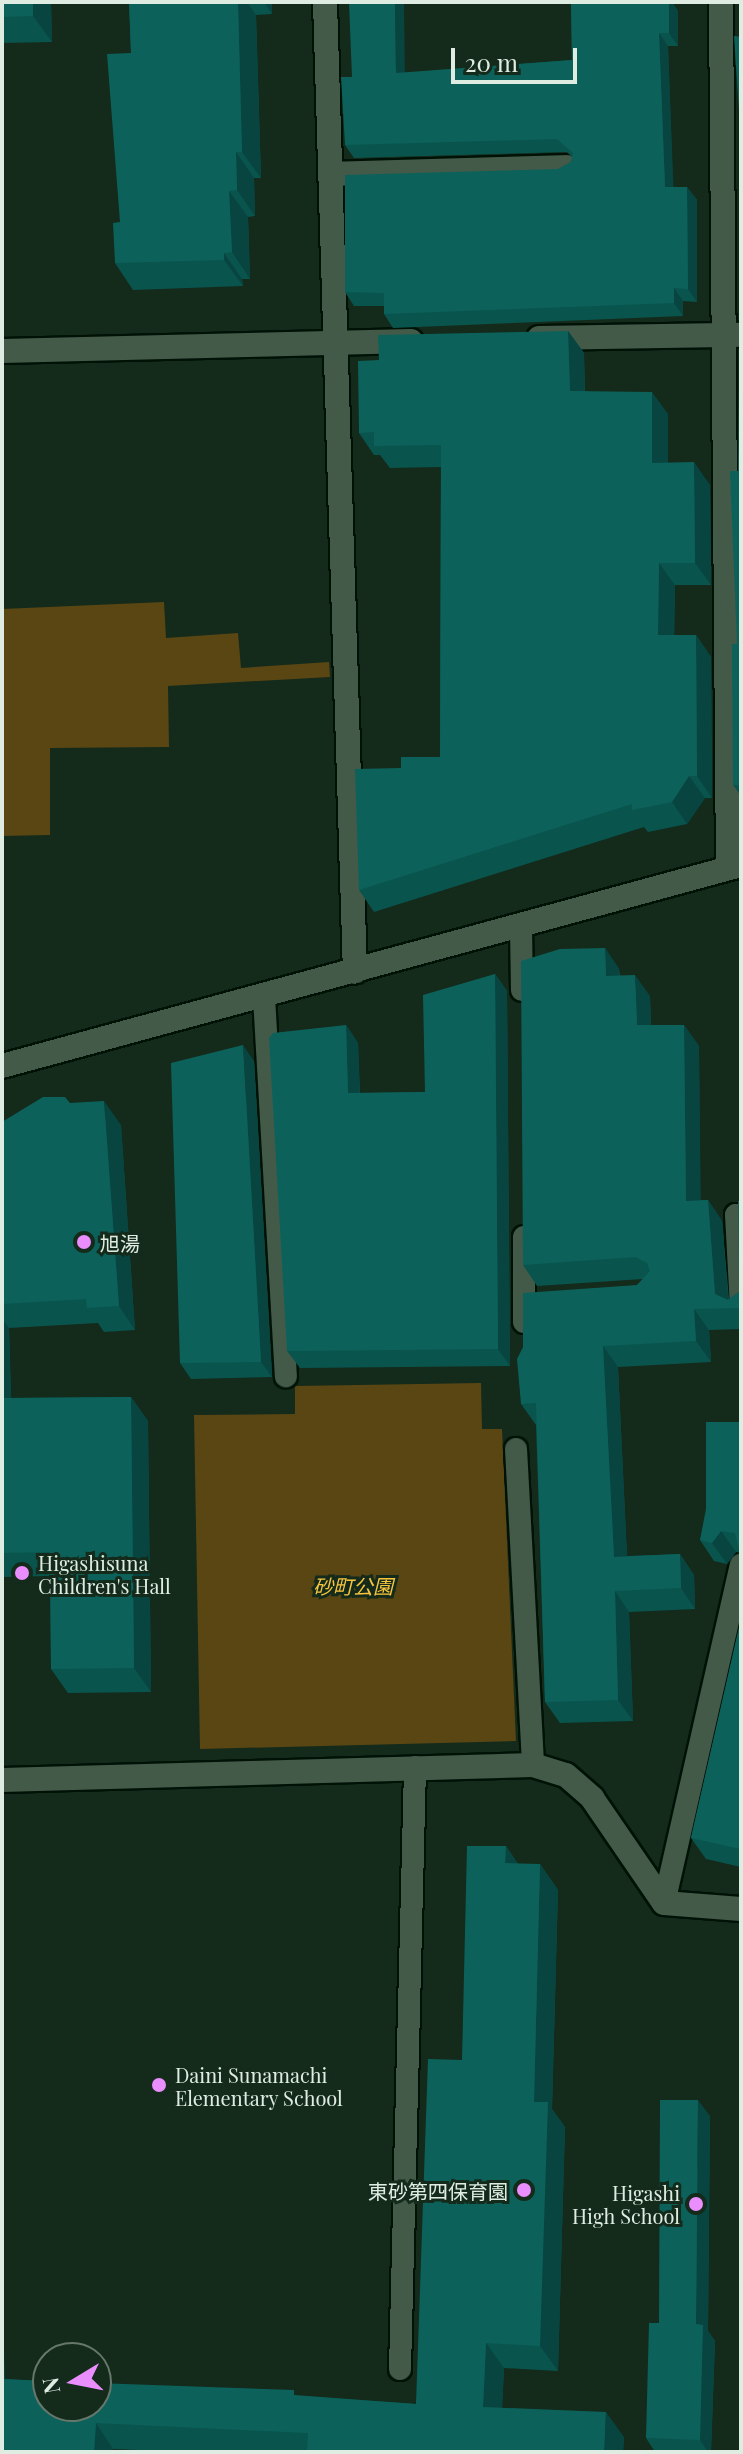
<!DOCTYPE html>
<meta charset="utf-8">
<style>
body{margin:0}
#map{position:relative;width:743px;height:2454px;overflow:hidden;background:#142a1b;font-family:"Playfair Display","Noto Sans JP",serif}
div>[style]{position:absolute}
.green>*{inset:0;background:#5a4613}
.roads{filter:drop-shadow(2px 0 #001206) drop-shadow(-2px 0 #001206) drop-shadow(0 2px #001206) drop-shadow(0 -2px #001206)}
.lane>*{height:22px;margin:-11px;padding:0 11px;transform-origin:11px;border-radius:11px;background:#435a49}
.street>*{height:24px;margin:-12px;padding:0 12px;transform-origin:12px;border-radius:12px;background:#435a49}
.secondary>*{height:24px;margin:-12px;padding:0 12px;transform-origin:12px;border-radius:12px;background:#435a49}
.wall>*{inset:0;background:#0a544e}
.shaded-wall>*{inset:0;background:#084540}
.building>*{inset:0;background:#0c625b}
.dots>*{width:22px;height:22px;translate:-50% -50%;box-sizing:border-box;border:4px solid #142a1b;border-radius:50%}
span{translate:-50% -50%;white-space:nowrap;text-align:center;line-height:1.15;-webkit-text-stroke:6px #142a1b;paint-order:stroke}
.poi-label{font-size:20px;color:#deece2}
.left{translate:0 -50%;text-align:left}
.right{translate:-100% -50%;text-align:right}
.park-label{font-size:20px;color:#f8c43d;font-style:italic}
.frame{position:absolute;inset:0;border:4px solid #deece2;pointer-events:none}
.north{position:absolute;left:32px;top:2342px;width:80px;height:80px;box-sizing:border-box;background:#142a1b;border:2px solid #65786b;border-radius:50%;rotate:260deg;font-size:22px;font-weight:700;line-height:32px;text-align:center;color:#deece2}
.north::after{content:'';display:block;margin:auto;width:28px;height:36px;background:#ea8dfd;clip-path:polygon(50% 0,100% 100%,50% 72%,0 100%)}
.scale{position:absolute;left:451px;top:48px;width:126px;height:36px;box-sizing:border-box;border:4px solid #deece2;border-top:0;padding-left:10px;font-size:24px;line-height:28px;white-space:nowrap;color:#deece2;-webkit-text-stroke:6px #142a1b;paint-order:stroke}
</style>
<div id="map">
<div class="green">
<i style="clip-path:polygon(164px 602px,166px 638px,238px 633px,241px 668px,329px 662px,330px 677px,168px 686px,169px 747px,50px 748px,50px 835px,2px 836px,2px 609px)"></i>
<i style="clip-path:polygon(481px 1383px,482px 1429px,502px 1429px,516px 1741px,200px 1749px,194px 1415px,295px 1414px,295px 1386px)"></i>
</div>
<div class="roads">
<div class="lane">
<i style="left:521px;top:927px;width:63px;rotate:89.1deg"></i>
<i style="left:264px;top:997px;width:380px;rotate:86.7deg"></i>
<i style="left:741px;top:1215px;width:5px;rotate:180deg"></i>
<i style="left:736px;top:1215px;width:92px;rotate:86.9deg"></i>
<i style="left:524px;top:1237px;width:85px;rotate:90deg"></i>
<i style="left:516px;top:1449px;width:316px;rotate:86.9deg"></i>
<i style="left:664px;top:1903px;width:347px;rotate:-77.2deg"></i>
<i style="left:400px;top:2369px;width:602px;rotate:-88.57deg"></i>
</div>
<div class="street">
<i style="left:325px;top:2px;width:970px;rotate:88.23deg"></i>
<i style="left:721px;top:2px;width:866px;rotate:89.54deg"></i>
<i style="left:331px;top:174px;width:236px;rotate:-1.7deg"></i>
<i style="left:539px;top:338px;width:202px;rotate:-0.9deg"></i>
<i style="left:2px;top:351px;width:409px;rotate:-1.4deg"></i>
<i style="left:2px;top:1780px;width:531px;rotate:-1.62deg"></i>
<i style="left:533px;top:1765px;width:34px;rotate:17deg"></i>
<i style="left:566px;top:1775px;width:35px;rotate:41deg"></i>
<i style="left:592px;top:1798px;width:127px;rotate:55.6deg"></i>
<i style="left:664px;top:1903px;width:77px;rotate:4.5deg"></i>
</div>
<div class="secondary">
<i style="left:2px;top:1066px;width:766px;rotate:-15.22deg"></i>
</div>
</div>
<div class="wall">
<i style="clip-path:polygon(2px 2px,51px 2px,52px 42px,2px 43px)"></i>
<i style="clip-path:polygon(129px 2px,272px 2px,272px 14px,256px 15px,261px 178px,254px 178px,255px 216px,248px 217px,250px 279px,242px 279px,243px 286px,133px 290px,115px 263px,120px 222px,131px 53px)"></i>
<i style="clip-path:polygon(571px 2px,672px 2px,678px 11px,678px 46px,668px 46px,673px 187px,687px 187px,697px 200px,697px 302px,683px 301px,683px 316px,393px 328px,384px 314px,384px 306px,354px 306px,345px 292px,571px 162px,572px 157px,567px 152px,354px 158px,345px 145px,352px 77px,572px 60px)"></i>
<i style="clip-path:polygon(568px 331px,584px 353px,585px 391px,668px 414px,668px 463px,710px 485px,711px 585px,675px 585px,674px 635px,696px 635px,711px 657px,712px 798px,705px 798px,687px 824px,648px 832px,644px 827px,374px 912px,359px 890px,401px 768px,440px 757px,441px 467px,390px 468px,380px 455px,374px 455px,359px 433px,379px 360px)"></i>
<i style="clip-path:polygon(741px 389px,741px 796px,733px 785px,737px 644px,738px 471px)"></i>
<i style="clip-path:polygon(605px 948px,619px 969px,620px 975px,650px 996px,651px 1025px,684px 1025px,699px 1046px,700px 1200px,708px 1200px,722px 1221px,729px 1299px,739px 1292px,741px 1201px,741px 1329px,709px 1330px,711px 1362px,618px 1367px,627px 1556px,680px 1554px,694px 1575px,695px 1609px,629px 1612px,633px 1721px,560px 1723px,545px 1702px,536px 1425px,521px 1404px,643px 1279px,537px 1286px,523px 1265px)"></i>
<i style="clip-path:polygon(495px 974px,507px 991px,510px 1366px,300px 1368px,287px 1351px,346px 1025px,358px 1043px,360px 1093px,425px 1092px)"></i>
<i style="clip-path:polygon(254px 1061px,272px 1377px,191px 1379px,180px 1363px)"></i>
<i style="clip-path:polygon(70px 1103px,121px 1125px,135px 1330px,104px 1332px,98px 1323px,9px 1328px,11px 1398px,131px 1397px,148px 1421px,151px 1692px,68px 1693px,51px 1669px,50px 1576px,2px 1577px,2px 1122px)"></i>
<i style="clip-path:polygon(741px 1422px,741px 1553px,736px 1552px,727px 1564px,714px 1561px,700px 1540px)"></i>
<i style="clip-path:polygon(741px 1619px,741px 1867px,706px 1859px,691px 1838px)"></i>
<i style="clip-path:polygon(506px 1846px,518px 1864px,540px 1864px,558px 1890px,552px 2109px,565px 2127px,558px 2371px,504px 2368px,502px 2408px,624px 2437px,623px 2452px,189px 2452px,113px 2449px,113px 2452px,2px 2452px,5px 2379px,298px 2396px,416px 2404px,462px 2060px)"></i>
<i style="clip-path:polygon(710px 2116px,708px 2331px,715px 2341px,711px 2452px,655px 2452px,646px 2438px,659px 2323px)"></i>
</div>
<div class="shaded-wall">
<i style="clip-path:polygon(33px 2px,51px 2px,52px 42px,33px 16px)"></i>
<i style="clip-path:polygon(238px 2px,247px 2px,256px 15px,261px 178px,242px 152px)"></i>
<i style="clip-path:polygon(264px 2px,272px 2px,272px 14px)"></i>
<i style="clip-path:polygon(395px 2px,404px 2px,405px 86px,396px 73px)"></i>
<i style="clip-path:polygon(669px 2px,672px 2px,678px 11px,678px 46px,669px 33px)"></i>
<i style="clip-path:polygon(659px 33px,668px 46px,674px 201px,665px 187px)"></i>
<i style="clip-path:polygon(236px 152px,254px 178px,255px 216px,237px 190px)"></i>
<i style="clip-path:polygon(687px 187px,697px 200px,697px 302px,688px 289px)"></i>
<i style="clip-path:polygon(229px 191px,248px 217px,250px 279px,232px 252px)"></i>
<i style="clip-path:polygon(224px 253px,242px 279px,243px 286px,224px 260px)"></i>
<i style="clip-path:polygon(674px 288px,683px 301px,683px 316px,674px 303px)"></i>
<i style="clip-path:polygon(568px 331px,584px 353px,585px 413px,570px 391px)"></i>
<i style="clip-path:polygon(652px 392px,668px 414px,668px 485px,652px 463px)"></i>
<i style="clip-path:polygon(694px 462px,710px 485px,711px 585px,695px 563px)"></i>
<i style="clip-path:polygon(659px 563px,675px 585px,674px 657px,658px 635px)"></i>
<i style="clip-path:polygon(696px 635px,711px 657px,712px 798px,697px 776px)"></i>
<i style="clip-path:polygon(689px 776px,705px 798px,687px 824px,672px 802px)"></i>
<i style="clip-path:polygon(605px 948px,619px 969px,620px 997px,606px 976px)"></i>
<i style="clip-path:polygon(495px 974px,507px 991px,510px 1366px,498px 1349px)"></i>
<i style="clip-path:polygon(635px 975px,650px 996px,652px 1046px,637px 1025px)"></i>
<i style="clip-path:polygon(346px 1025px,358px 1043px,360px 1110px,348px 1093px)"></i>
<i style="clip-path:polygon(684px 1025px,699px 1046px,701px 1222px,686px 1201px)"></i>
<i style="clip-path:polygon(243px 1045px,254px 1061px,272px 1377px,261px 1362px)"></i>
<i style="clip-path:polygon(104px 1101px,121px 1125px,135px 1330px,119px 1306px)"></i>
<i style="clip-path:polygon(708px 1200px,722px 1221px,729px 1308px,715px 1294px)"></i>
<i style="clip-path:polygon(694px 1309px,709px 1330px,711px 1362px,696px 1341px)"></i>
<i style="clip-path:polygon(2px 1319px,9px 1328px,12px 1422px,2px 1408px)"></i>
<i style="clip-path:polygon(603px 1346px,618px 1367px,628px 1578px,614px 1557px)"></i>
<i style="clip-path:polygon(131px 1397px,148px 1421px,151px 1692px,134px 1668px)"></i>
<i style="clip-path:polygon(721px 1531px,736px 1552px,727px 1564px,712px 1543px)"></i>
<i style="clip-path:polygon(680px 1554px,694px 1575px,695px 1609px,681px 1588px)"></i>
<i style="clip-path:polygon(615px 1591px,629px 1612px,633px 1721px,618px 1700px)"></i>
<i style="clip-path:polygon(506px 1846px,523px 1872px,505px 1863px)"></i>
<i style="clip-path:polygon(540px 1864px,558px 1890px,552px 2109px,565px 2127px,558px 2371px,540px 2346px,534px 2102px)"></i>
<i style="clip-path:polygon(698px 2100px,710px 2116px,708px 2331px,715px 2341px,711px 2452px,708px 2452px,700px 2440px,696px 2324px)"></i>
<i style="clip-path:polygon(2px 2298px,6px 2404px,2px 2398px)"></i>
<i style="clip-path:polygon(486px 2343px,504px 2368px,501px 2432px,483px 2407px)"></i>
<i style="clip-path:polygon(606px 2412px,624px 2437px,623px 2452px,604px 2452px)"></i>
<i style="clip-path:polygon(96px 2423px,113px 2449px,113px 2452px,94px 2452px)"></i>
</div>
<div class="building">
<i style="clip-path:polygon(2px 2px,33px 2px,33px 16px,2px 17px)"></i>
<i style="clip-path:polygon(129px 2px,238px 2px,242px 152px,236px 152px,237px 190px,229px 191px,232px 252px,224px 253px,224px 260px,115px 263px,113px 223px,120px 222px,107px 54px,131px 53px)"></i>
<i style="clip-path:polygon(349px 2px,395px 2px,396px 73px,572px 60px,571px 2px,669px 2px,669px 33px,659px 33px,665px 187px,687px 187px,688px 289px,674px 288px,674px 303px,384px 314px,384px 293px,345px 292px,345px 175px,558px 169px,571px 162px,573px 153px,557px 139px,345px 145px,341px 77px,352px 77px)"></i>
<i style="clip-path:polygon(734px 36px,741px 37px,741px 126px,740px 126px)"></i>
<i style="clip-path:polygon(568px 331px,570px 391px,652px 392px,652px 463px,694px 462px,695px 563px,659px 563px,658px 635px,696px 635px,697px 776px,689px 776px,672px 802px,632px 810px,632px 804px,359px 890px,355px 769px,401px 768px,401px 757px,440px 757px,441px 445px,374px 446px,374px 432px,359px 433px,358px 361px,379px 360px,378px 335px)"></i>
<i style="clip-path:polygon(739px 389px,741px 389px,741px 785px,733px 785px,732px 644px,737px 644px,730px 471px,738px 471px)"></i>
<i style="clip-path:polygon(605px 948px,606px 976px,635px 975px,637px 1025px,684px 1025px,686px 1201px,708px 1200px,715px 1294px,728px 1300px,739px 1292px,738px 1201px,741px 1201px,741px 1308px,694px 1309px,696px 1341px,603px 1346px,614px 1557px,680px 1554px,681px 1588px,615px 1591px,618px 1700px,545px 1702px,536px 1403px,521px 1404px,517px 1359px,523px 1347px,523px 1293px,637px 1285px,650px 1271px,647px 1263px,635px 1257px,523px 1265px,521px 961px,560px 949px)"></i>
<i style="clip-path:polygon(495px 974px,498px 1349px,287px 1351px,269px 1038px,273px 1033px,346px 1025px,348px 1093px,425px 1092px,423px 995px)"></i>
<i style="clip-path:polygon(243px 1045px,261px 1362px,180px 1363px,171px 1063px)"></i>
<i style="clip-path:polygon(43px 1097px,65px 1097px,70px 1103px,104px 1101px,119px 1306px,87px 1308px,86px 1299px,2px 1304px,2px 1122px)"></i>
<i style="clip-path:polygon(131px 1397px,134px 1668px,51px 1669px,50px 1552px,2px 1553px,2px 1398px)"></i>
<i style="clip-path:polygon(706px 1422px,741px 1422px,741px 1550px,739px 1549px,735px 1533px,721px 1531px,712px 1543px,700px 1540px,706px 1509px)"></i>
<i style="clip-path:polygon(741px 1619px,741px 1849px,691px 1838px)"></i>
<i style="clip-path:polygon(467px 1846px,506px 1846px,505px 1863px,540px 1864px,534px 2102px,548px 2102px,540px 2346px,486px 2343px,483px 2407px,606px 2412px,604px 2452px,307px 2452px,308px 2433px,96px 2423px,94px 2452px,2px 2452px,2px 2379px,48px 2381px,48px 2406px,96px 2406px,96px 2383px,294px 2390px,294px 2395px,416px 2404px,428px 2059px,462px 2060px)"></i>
<i style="clip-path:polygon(660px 2100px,698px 2100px,696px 2324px,703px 2325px,700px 2440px,646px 2438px,649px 2323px,659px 2323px)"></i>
</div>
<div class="dots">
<i style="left:84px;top:1242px;background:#ea8dfd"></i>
<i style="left:22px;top:1573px;background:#ea8dfd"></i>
<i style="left:159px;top:2085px;background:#ea8dfd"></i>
<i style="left:524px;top:2190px;background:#ea8dfd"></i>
<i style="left:696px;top:2204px;background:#ea8dfd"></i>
</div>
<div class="poi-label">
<span class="left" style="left:100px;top:1242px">旭湯</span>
<span class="left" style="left:38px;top:1574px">Higashisuna<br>Children's Hall</span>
<span class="left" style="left:175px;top:2086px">Daini Sunamachi<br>Elementary School</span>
<span class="right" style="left:508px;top:2190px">東砂第四保育園</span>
<span class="right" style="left:680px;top:2204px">Higashi<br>High School</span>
</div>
<div class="park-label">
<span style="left:353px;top:1585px">砂町公園</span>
</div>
<div class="frame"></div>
<div class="north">N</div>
<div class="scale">20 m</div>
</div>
